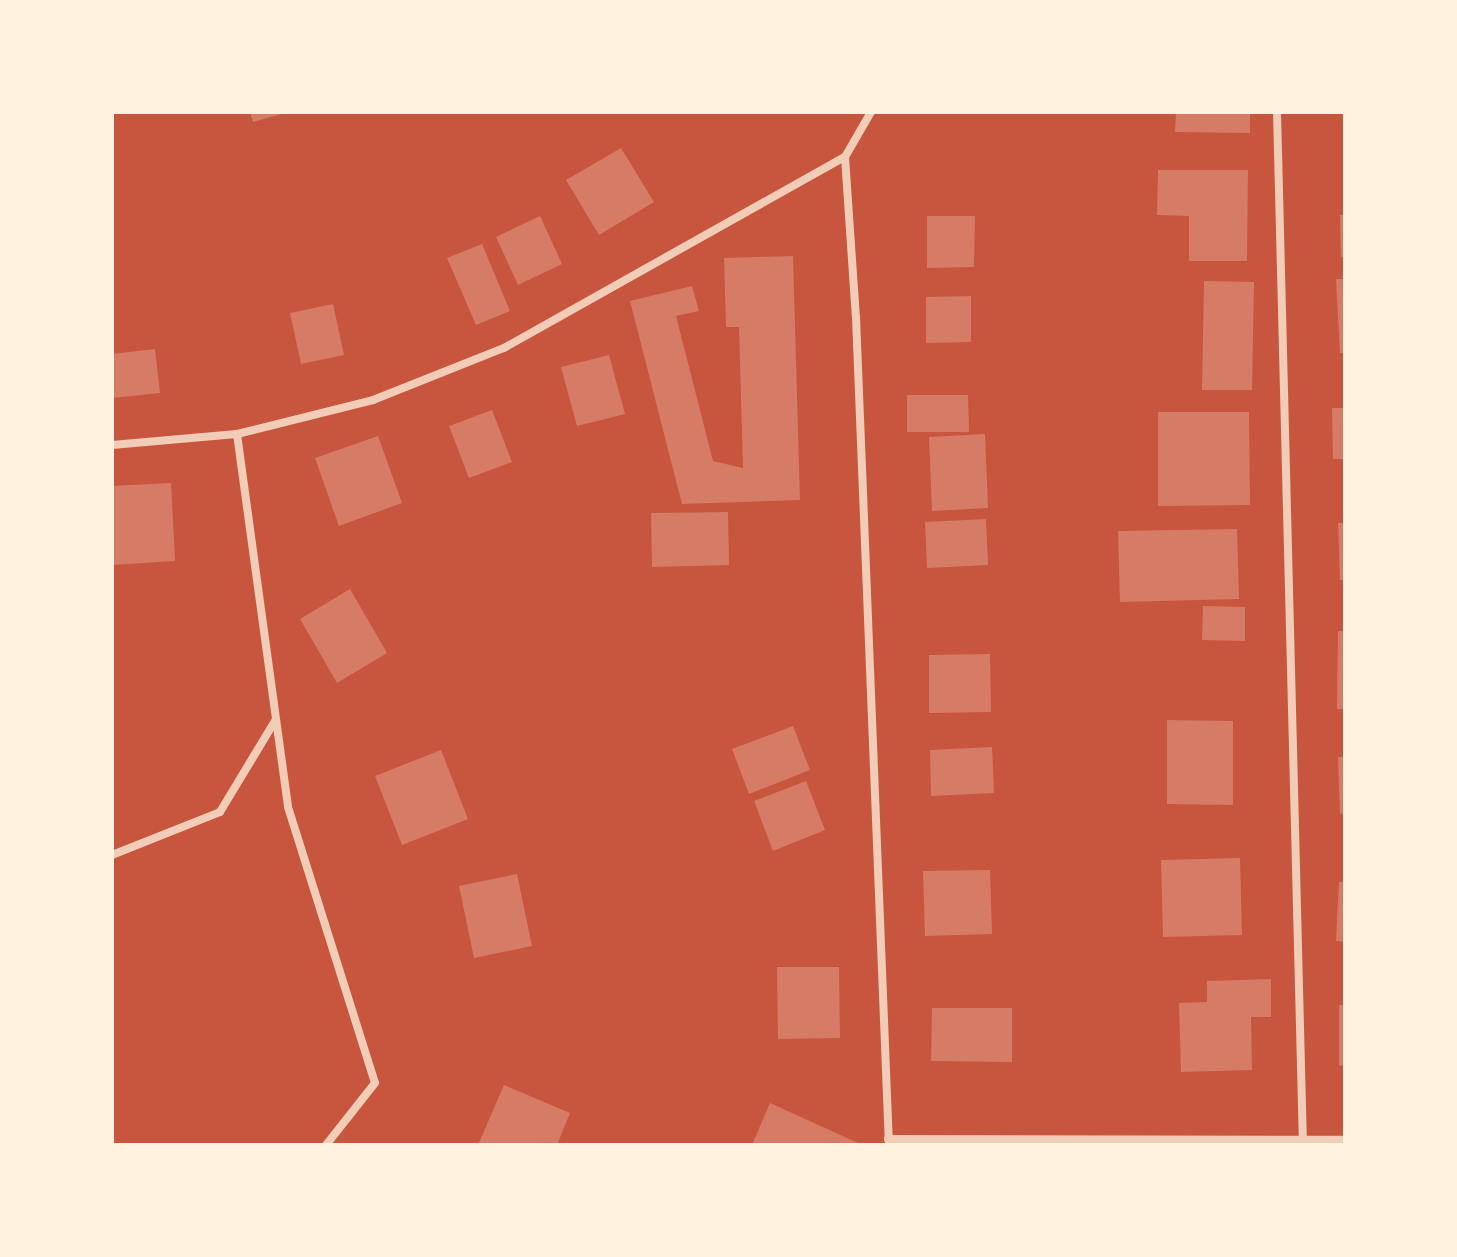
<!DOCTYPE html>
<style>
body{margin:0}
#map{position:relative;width:1457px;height:1257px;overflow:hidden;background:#c8553d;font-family:Inter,sans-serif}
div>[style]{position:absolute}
.building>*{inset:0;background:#d67c66}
.minor>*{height:8px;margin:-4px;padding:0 4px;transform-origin:4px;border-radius:4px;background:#f1ccb7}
span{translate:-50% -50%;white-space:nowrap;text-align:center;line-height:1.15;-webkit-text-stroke:8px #fff3e0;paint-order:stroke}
.frame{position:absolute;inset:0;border:114px solid #fff3e0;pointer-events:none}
</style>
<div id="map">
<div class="building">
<i style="clip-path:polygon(250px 112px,285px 112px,285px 113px,253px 122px)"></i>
<i style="clip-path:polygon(1176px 112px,1250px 112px,1250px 133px,1175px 132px)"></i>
<i style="clip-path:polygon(621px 148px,654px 202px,599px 235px,566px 180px)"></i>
<i style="clip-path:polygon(1158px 170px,1248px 170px,1247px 261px,1189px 261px,1189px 216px,1157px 215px)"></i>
<i style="clip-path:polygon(1340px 215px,1345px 215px,1345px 257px,1341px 257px)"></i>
<i style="clip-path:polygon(540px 216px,562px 264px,518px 285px,496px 237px)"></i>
<i style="clip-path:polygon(927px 216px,975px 216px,974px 267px,927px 268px)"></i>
<i style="clip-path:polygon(482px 244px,510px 311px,476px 325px,447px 258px)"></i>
<i style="clip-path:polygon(793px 256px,800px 500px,682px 504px,630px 301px,692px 286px,699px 311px,676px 316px,713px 461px,743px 468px,739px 327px,726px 327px,724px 258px)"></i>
<i style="clip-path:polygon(1336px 279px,1345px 279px,1345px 353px,1340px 353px)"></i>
<i style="clip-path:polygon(1204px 281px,1254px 282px,1252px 390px,1202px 390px)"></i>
<i style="clip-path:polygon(971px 296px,971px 342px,926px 343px,926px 297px)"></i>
<i style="clip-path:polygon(333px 304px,344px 355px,301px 364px,290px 313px)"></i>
<i style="clip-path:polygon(155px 349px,160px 393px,112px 398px,112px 354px)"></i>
<i style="clip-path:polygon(609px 355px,625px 414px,577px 426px,561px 367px)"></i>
<i style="clip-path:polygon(907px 395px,968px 395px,969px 432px,907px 432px)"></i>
<i style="clip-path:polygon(1332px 408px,1345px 408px,1345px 459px,1333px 459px)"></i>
<i style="clip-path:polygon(492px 410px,512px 462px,469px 478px,449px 426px)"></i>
<i style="clip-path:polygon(1158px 412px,1249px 412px,1250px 505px,1158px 506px)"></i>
<i style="clip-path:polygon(985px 434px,988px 508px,932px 511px,929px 437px)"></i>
<i style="clip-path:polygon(378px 436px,402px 503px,339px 526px,315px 458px)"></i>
<i style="clip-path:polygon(171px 483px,175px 561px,112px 565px,112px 486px)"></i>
<i style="clip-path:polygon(728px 512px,729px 565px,652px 567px,651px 513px)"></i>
<i style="clip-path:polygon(986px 519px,988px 565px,927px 568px,925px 522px)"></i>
<i style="clip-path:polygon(1338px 523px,1345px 523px,1345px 580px,1340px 580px)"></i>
<i style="clip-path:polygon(1237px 529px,1239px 599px,1120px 602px,1118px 531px)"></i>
<i style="clip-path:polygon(350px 589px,387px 653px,337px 683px,300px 619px)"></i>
<i style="clip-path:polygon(1203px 606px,1245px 607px,1245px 641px,1202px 640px)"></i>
<i style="clip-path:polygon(1338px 631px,1345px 631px,1345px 709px,1337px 709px)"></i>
<i style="clip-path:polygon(990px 654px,991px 712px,929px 713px,929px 655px)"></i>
<i style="clip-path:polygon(1167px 720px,1233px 721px,1233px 805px,1167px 804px)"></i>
<i style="clip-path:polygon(793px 726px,810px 770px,749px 794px,732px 749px)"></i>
<i style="clip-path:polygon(992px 747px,994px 793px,931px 796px,930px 750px)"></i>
<i style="clip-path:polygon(441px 750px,468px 819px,402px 845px,375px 776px)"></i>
<i style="clip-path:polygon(1338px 757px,1345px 757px,1345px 813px,1340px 814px)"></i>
<i style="clip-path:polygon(806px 781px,825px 830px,773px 851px,754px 801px)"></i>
<i style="clip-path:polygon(1240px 858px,1242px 935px,1163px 937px,1161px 860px)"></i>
<i style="clip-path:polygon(990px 870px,992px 934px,925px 936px,923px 871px)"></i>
<i style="clip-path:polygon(517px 874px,532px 946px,474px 958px,459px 886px)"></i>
<i style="clip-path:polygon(1339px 882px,1345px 882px,1345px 942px,1336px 941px)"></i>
<i style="clip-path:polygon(777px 967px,839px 967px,840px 1038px,778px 1039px)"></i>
<i style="clip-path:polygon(1271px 979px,1271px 1017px,1251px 1017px,1252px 1070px,1181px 1072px,1179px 1003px,1207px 1002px,1207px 981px)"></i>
<i style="clip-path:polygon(1339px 1005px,1345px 1005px,1345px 1066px,1339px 1065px)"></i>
<i style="clip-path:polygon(932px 1008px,1012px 1008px,1012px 1062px,931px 1061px)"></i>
<i style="clip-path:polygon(504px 1085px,570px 1113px,557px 1145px,478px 1145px)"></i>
<i style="clip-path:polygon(770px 1103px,858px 1143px,857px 1145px,752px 1145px)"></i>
</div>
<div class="minor">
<i style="left:1277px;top:112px;width:1033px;rotate:88.56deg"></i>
<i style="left:845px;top:157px;width:160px;rotate:86.1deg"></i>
<i style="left:856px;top:317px;width:829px;rotate:87.72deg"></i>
<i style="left:237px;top:434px;width:376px;rotate:82.2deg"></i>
<i style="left:288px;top:807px;width:289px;rotate:72.5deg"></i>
<i style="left:375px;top:1083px;width:79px;rotate:128.3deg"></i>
<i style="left:112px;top:445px;width:125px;rotate:-5deg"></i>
<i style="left:237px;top:434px;width:140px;rotate:-14deg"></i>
<i style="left:373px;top:400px;width:141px;rotate:-21.7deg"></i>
<i style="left:504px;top:348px;width:391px;rotate:-29.3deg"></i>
<i style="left:845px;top:157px;width:52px;rotate:-60deg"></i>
<i style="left:112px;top:855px;width:116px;rotate:-21.7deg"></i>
<i style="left:220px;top:812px;width:106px;rotate:-58.9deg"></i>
<i style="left:888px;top:1139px;width:457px;rotate:0.1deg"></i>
</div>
<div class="frame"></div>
</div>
